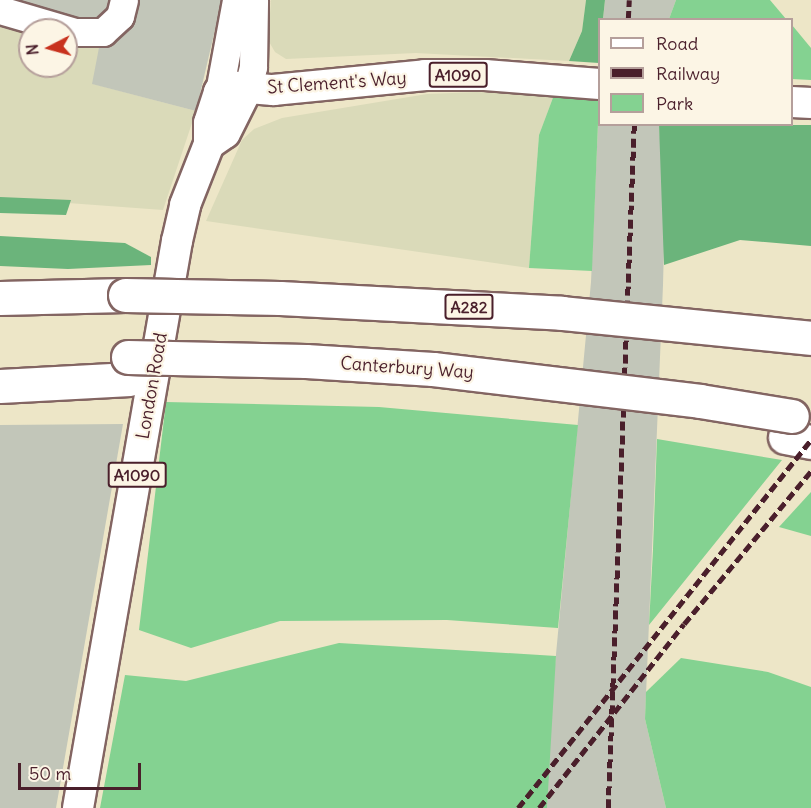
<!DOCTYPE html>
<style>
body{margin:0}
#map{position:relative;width:811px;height:808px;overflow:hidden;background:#ede6c7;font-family:Delius,sans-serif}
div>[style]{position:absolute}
.built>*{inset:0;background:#dadab9}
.industrial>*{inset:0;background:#c2c6b9}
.green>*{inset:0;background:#84d291}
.forest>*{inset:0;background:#6bb47b}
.roads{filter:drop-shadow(2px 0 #836562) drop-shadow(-2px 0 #836562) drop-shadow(0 2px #836562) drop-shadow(0 -2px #836562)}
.secondary>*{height:27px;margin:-13.5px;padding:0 13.5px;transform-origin:13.5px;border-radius:13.5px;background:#fff}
.primary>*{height:30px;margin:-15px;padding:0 15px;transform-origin:15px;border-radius:15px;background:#fff}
.highway>*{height:33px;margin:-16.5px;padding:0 16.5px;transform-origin:16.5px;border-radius:16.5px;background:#fff}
.rail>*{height:4.5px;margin-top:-2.25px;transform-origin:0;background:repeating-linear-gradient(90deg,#4a1f2b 0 9px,transparent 0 13.5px)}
.bridges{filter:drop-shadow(2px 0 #836562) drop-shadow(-2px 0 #836562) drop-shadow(0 2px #836562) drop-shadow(0 -2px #836562)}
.highway-bridge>*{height:33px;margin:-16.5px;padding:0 16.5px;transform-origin:16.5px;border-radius:16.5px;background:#fff}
span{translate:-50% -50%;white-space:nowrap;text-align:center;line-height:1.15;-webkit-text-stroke:4.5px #fcf5e5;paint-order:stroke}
.shield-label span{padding:2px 4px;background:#fcf5e5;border:2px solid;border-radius:4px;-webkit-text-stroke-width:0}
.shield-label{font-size:16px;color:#4a1f2b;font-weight:700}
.street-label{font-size:18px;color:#4a1f2b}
.legend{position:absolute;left:598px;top:18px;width:195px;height:108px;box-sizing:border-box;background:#fcf5e5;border:2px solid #b59f9b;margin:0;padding:8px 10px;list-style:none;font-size:18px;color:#4a1f2b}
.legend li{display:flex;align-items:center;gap:12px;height:30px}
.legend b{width:30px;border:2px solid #b59f9b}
.north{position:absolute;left:18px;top:18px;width:60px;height:60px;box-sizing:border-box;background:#fcf5e5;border:2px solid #b59f9b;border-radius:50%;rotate:264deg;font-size:16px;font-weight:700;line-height:24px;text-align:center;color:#4a1f2b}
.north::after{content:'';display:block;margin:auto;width:21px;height:27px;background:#c8321e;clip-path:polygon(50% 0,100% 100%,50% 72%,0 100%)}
.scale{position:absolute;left:18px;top:763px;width:123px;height:27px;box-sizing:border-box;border:3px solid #4a1f2b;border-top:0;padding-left:8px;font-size:18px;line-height:21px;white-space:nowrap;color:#4a1f2b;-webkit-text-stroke:4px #fcf5e5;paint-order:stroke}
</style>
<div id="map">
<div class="built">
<i style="clip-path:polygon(271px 0,586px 0,582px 31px,569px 61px,416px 53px,286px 59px,275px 52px,268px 40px)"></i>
<i style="clip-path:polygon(evenodd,0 11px,103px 32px,93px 84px,196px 111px,163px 210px,0 198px,0 11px,30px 30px,66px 30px,66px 66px,30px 66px,30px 30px)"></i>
<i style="clip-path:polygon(477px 92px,554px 95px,539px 135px,529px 268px,206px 221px,242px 140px,254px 129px,282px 118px,427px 94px)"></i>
</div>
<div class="industrial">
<i style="clip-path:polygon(0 0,222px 0,196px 111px,92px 84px,102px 32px)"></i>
<i style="clip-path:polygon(605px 0,676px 0,669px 19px,603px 20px)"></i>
<i style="clip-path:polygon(599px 102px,600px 124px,659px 125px,665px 206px,663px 285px,645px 719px,666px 808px,547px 808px,550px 718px,591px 282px)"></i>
<i style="clip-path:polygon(123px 424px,56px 808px,0 808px,0 425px)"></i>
</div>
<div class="green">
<i style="clip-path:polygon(676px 0,770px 0,786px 19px,669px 19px)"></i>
<i style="clip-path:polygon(792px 25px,811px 48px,811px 80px,792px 79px)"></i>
<i style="clip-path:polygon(554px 95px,599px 99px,592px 271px,529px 268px,539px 135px)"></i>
<i style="clip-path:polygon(166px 402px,379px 407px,578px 425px,558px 628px,447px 620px,280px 621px,191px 648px,139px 630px)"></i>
<i style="clip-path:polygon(657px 439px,782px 460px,649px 625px,653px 549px)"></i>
<i style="clip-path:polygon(811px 492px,811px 536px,779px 527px)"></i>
<i style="clip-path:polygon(339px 643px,556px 656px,547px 808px,100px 808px,125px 675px,186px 681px)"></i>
<i style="clip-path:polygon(681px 658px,768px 672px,811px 687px,811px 808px,666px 808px,645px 719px,646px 692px)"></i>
</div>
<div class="forest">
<i style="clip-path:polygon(586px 0,605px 0,603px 19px,600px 20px,599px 63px,569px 61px,582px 31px)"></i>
<i style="clip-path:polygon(659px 125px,811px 125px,811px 246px,740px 240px,664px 265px)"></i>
<i style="clip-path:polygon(0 197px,71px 200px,66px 215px,0 213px)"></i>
<i style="clip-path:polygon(0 236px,125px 243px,151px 257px,151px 265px,68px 269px,0 266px)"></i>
</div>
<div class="roads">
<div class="secondary">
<i style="left:0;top:10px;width:78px;rotate:16.3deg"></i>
<i style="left:75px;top:32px;width:28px"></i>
<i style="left:103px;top:32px;width:23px;rotate:-43deg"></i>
<i style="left:120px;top:16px;width:16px;rotate:-76deg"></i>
<i style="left:248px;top:87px;width:21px;rotate:-76deg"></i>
<i style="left:253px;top:67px;width:67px;rotate:-89.1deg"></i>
<i style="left:219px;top:92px;width:94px;rotate:-79.5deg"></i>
</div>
<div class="primary">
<i style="left:792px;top:102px;width:19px;rotate:3deg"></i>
<i style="left:209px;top:144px;width:19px;rotate:-35deg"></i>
<i style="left:225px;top:133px;width:51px;rotate:-63.4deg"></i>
<i style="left:78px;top:808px;width:576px;rotate:-80.1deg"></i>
<i style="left:177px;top:241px;width:37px;rotate:-77deg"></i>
<i style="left:185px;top:205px;width:66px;rotate:-68.5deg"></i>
<i style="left:209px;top:144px;width:21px;rotate:-90deg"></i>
<i style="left:209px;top:123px;width:33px;rotate:-72deg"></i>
<i style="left:219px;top:92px;width:19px;rotate:-16deg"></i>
<i style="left:237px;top:87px;width:36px;rotate:5deg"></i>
<i style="left:273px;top:90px;width:153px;rotate:-5.6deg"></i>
<i style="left:425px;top:75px;width:60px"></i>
<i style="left:485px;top:75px;width:115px;rotate:4.5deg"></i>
</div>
<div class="highway">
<i style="left:0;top:298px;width:125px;rotate:-1.4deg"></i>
<i style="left:0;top:386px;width:130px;rotate:-3.1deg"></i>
<i style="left:785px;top:437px;width:26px;rotate:11deg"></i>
</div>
</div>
<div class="rail">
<i style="left:628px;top:20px;width:20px;rotate:-87deg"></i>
<i style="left:518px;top:808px;width:470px;rotate:-51.5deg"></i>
<i style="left:539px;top:808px;width:234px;rotate:-51.8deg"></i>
<i style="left:684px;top:624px;width:199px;rotate:-50.3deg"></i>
<i style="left:608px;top:808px;width:684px;rotate:-87.82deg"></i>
</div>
<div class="bridges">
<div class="highway-bridge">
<i style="left:125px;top:295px;width:155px;rotate:1.1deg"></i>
<i style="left:280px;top:298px;width:282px;rotate:3deg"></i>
<i style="left:562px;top:313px;width:250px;rotate:5.7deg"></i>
<i style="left:128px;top:357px;width:178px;rotate:1.3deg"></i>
<i style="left:306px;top:361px;width:127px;rotate:3.6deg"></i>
<i style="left:433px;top:369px;width:269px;rotate:6.8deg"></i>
<i style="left:700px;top:401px;width:93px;rotate:9.3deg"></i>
</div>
</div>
<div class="shield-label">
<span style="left:458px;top:75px">A1090</span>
<span style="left:469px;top:307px">A282</span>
<span style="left:137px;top:475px">A1090</span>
</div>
<div class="street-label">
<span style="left:337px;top:83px;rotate:-4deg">St Clement's Way</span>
<span style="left:407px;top:368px;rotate:4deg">Canterbury Way</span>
<span style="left:152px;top:386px;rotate:-80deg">London Road</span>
</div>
<ul class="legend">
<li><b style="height:8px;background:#fff"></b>Road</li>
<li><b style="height:8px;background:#4a1f2b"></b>Railway</li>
<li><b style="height:16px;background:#84d291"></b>Park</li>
</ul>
<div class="north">N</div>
<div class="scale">50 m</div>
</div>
